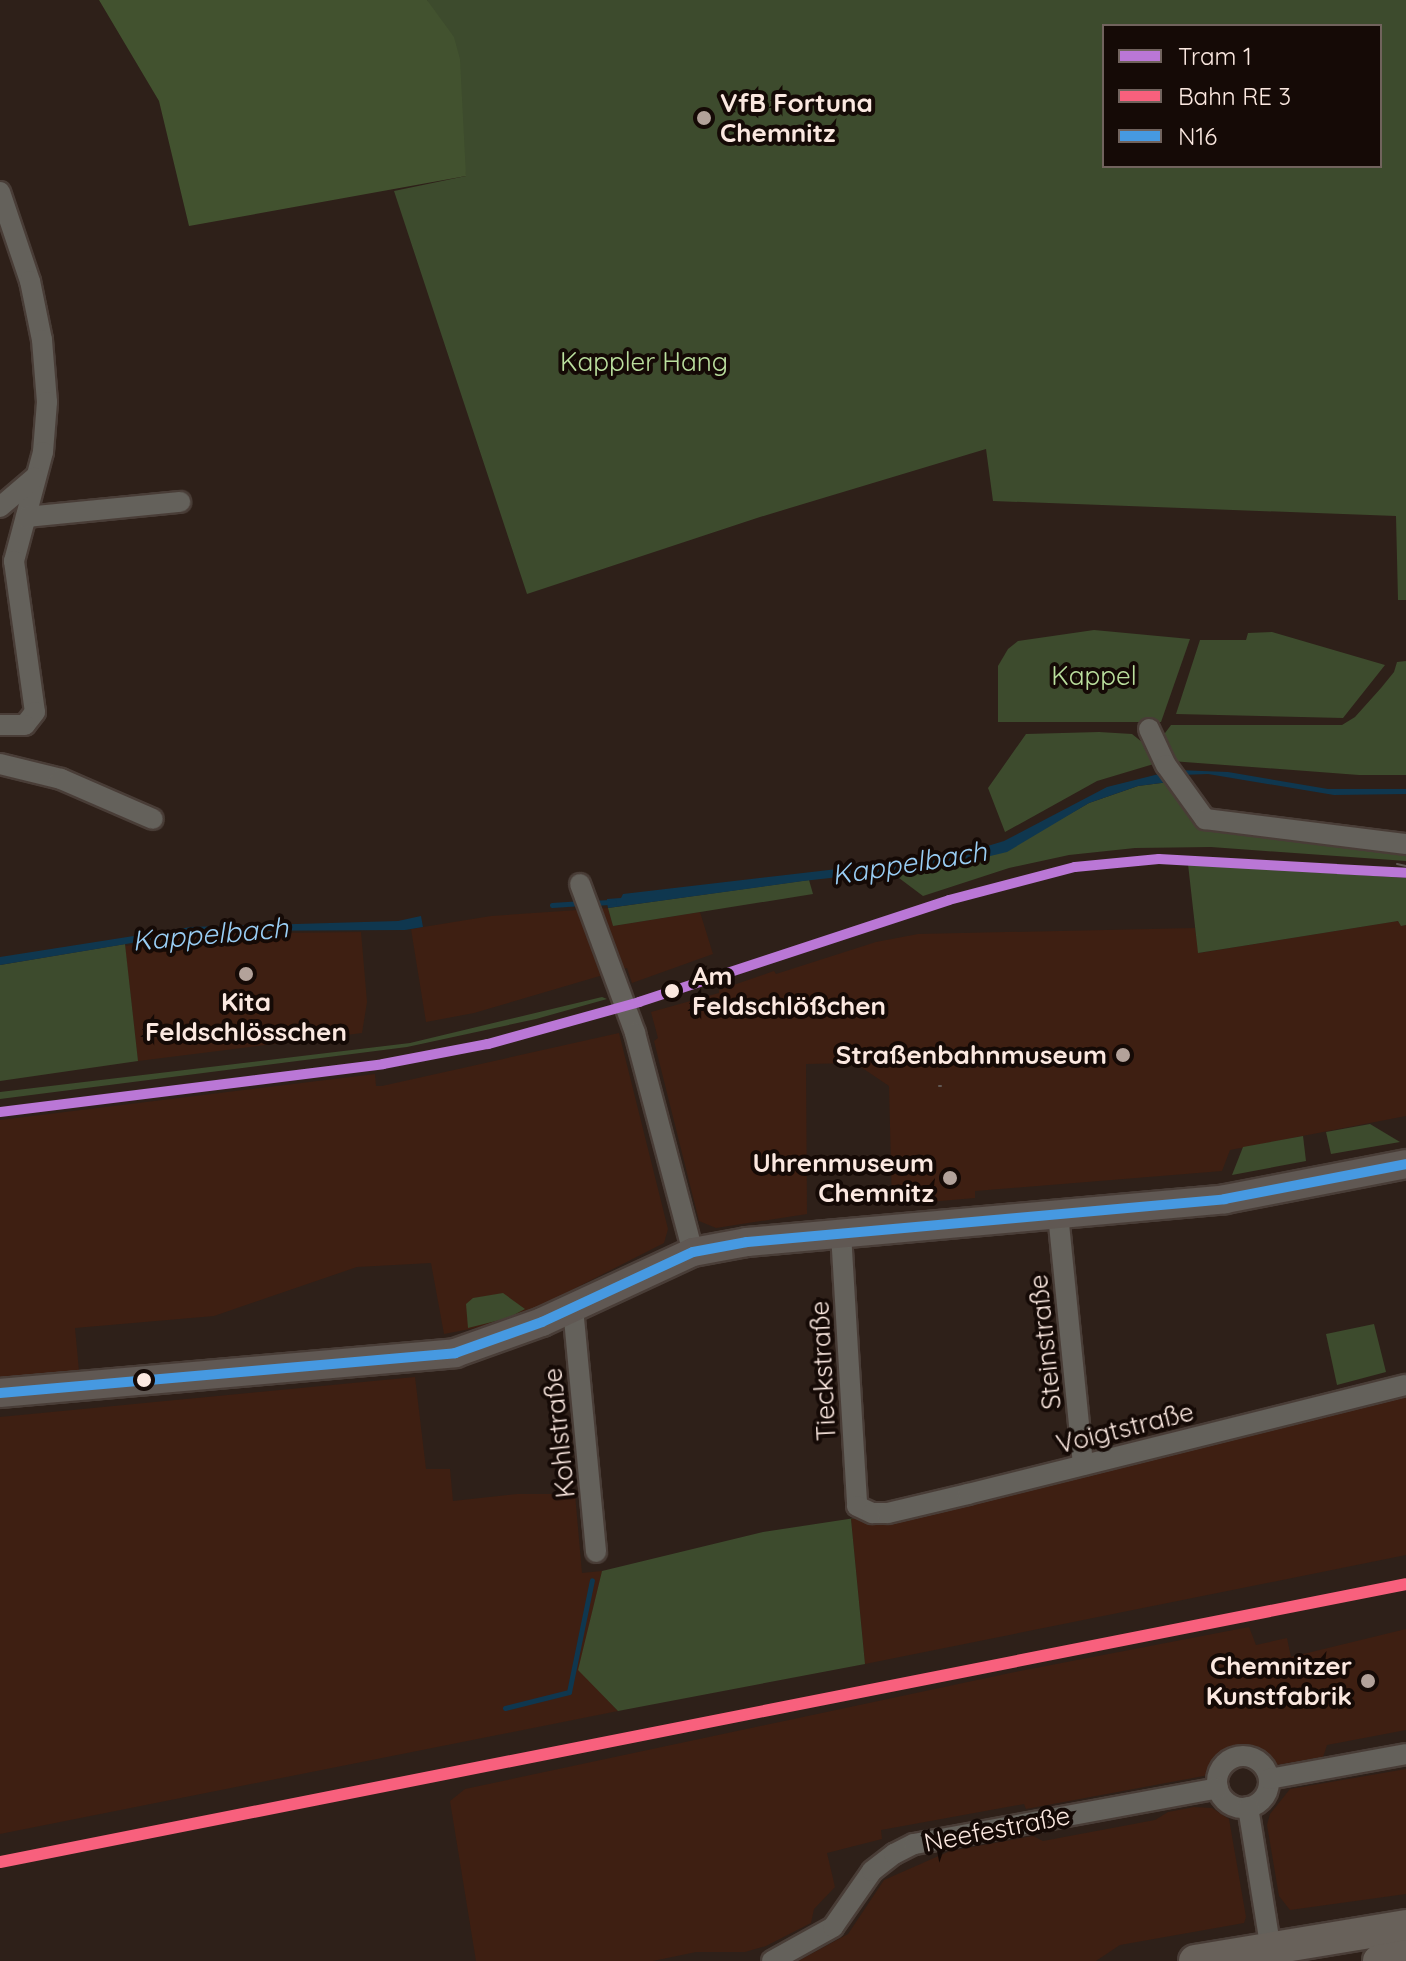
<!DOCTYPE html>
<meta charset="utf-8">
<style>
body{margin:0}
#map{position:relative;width:1406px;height:1961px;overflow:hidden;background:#2e2019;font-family:Quicksand,sans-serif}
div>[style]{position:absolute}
.built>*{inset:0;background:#3e1f12}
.green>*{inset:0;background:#3d4b2d}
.forest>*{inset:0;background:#42522f}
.water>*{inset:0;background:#0f374f}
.stream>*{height:5px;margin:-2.5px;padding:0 2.5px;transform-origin:2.5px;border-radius:2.5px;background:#0f374f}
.roads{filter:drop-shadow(2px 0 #493d37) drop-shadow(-2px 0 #493d37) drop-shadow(0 2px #493d37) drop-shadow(0 -2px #493d37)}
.minor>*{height:20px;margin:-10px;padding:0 10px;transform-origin:10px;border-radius:10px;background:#64615b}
.minor>.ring{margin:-10px;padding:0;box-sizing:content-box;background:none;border:20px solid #64615b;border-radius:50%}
.secondary>*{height:28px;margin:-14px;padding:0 14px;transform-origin:14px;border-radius:14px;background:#605853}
.primary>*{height:32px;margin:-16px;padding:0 16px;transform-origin:16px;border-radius:16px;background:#68615a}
.tram>*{height:2px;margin:-1px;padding:0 1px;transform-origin:1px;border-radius:1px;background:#615854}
.bus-1>*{height:10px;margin:-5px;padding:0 5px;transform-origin:5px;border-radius:5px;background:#4699e1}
.rail-1>*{height:12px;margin:-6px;padding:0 6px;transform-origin:6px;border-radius:6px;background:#f8607d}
.tram-1>*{height:10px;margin:-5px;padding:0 5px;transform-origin:5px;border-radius:5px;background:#ba77d6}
.dots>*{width:22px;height:22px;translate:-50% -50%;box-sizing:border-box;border:4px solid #150a06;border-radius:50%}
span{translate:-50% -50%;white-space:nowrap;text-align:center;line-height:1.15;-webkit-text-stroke:8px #150a06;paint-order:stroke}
.poi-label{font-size:26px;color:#fbe8e0;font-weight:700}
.left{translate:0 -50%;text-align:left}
.right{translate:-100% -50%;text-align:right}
.park-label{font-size:26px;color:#bbe09e}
.stop-label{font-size:26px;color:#fbe8e0;font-weight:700}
.street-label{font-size:26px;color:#fbe8e0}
.water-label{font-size:28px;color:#99cef5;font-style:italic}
.legend{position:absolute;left:1102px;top:24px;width:280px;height:144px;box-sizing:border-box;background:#150a06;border:2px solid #71635d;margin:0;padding:10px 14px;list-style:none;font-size:24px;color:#fbe8e0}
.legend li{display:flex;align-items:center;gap:16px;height:40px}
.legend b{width:40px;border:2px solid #71635d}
</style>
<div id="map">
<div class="built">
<i style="clip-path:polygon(608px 908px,613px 926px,700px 912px,713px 954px,632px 983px,627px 968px,474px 1013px,426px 1022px,411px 929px,491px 916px)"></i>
<i style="clip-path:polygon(1398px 921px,1401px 926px,1406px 925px,1406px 1116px,1230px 1150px,1222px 1171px,975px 1191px,975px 1198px,892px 1205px,889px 1086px,855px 1063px,806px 1064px,807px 1214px,716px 1228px,699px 1221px,654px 1041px,658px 1038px,651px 1012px,719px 993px,719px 990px,774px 971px,776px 974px,876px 942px,918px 934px,1195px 928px,1199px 953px)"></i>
<i style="clip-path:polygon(361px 932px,367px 1002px,362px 1033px,138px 1061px,125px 946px,204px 934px)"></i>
<i style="clip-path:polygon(619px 1033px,668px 1229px,664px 1243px,511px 1321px,444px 1334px,431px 1263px,357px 1267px,214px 1316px,75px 1328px,79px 1371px,0 1378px,0 1120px,375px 1074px,376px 1086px,382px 1086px)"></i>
<i style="clip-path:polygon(415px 1377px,426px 1469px,450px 1469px,453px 1501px,517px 1494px,575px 1494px,582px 1573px,602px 1571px,579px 1670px,618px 1711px,0 1834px,0 1417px)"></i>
<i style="clip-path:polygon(1406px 1392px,1406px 1555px,865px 1664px,851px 1519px)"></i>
<i style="clip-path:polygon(1249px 1627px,1256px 1645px,1287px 1638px,1291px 1657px,1406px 1629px,1406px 1730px,1327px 1745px,1323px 1757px,1271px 1766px,1259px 1752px,1244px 1746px,1227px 1750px,1214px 1761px,1209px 1775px,1026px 1809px,1024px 1804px,881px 1830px,882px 1839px,827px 1853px,835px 1887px,814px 1909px,811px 1923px,766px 1946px,745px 1952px,696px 1952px,653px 1961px,476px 1961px,450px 1801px,465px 1789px,1010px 1673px)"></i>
<i style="clip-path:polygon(1406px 1769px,1406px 1894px,1290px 1910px,1279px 1896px,1267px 1825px,1270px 1814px,1290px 1789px)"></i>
<i style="clip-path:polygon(1194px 1807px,1212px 1808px,1229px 1819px,1246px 1917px,1244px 1923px,1120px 1945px,1096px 1961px,798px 1961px,848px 1934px,884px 1880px,950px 1851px,1033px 1836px,1043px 1841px,1155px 1820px,1168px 1812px)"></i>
</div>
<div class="green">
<i style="clip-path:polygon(evenodd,427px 0,1406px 0,1406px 600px,1398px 600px,1396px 516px,993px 501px,986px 449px,760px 517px,527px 594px,394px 191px,466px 176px,427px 0,1104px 26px,1380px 26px,1380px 166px,1104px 166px,1104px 26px)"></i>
<i style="clip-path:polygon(1094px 630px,1190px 639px,1161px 722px,998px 722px,998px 666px,1008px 649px,1018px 641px)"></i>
<i style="clip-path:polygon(1272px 632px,1385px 665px,1343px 718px,1176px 714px,1200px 640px,1246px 640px,1248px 633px)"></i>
<i style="clip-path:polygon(1406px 661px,1406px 775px,1359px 775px,1171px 761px,1162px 737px,1171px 725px,1342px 725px,1355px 717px,1381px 688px,1394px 672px,1397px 662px)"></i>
<i style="clip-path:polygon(1099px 732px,1132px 734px,1152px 750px,1157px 763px,1097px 781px,1005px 832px,988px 788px,1026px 734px)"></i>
<i style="clip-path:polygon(1169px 782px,1201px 827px,1406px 849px,1406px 861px,1211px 847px,1135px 848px,1069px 855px,1009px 868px,923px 896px,891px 872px,957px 864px,1054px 823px,1089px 803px,1138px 786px)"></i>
<i style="clip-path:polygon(1188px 864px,1406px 878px,1406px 925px,1401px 926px,1398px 921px,1198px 953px)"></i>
<i style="clip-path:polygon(809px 880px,813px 894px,613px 926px,608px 908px)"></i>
<i style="clip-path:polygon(125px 944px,138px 1061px,0 1081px,0 965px)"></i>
<i style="clip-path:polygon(602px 997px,607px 999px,536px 1019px,407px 1047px,0 1099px,0 1092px,410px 1043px)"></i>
<i style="clip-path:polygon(1370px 1124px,1400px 1142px,1331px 1154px,1326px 1132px)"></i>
<i style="clip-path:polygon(1303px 1136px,1306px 1161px,1232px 1175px,1243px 1147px)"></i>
<i style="clip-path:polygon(503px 1293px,525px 1309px,508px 1318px,468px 1328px,466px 1304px,473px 1298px)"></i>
<i style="clip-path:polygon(1374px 1324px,1386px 1372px,1337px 1385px,1326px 1334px)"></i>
<i style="clip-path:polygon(888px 1513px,851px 1519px,865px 1664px,618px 1711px,578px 1670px,602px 1571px,763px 1532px)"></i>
</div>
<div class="forest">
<i style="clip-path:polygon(99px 0,427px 0,454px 37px,460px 59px,466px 176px,189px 226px,159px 101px)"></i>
</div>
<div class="water">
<i style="clip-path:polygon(1177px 770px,1228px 772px,1328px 789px,1406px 789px,1406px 794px,1334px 795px,1208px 774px,1181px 775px)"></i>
<i style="clip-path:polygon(1163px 773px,1169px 782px,1138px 786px,1089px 803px,1007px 852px,957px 864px,803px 881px,608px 908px,607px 903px,607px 899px,621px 898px,623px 894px,958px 855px,1004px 841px,1107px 787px)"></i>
<i style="clip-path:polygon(421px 916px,423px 927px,405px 930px,204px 931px,0 965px,0 957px,191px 927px,398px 921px)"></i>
</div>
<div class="stream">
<i style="left:592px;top:903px;width:22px;rotate:-3deg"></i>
<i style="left:552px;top:905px;width:30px;rotate:-4deg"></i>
<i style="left:505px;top:1708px;width:66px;rotate:-14deg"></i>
<i style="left:569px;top:1692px;width:114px;rotate:-78.4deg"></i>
</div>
<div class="roads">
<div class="minor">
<i style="left:0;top:192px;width:94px;rotate:71.4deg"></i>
<i style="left:30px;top:281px;width:60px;rotate:78.5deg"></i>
<i style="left:42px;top:340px;width:62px;rotate:85.4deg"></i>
<i style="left:47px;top:402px;width:50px;rotate:94.6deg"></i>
<i style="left:43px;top:452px;width:113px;rotate:104.9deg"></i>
<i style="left:14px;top:561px;width:152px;rotate:82.1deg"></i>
<i style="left:35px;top:712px;width:16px;rotate:128deg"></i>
<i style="left:25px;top:725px;width:25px;rotate:180deg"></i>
<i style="left:0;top:507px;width:45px;rotate:-40.5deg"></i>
<i style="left:26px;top:517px;width:155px;rotate:-5.6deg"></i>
<i style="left:1149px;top:729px;width:40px;rotate:65deg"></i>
<i style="left:1166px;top:765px;width:67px;rotate:54.2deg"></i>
<i style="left:1205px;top:819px;width:203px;rotate:7.1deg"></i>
<i style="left:0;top:764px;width:63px;rotate:13.8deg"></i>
<i style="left:61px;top:779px;width:100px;rotate:23.5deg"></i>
<i style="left:580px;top:884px;width:159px;rotate:69.7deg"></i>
<i style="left:635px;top:1033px;width:227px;rotate:75.2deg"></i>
<i style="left:1058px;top:1214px;width:252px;rotate:84.3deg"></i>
<i style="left:841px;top:1233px;width:273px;rotate:86.6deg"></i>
<i style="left:857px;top:1506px;width:17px;rotate:25deg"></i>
<i style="left:872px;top:1513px;width:16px"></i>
<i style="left:888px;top:1513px;width:82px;rotate:-13.4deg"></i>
<i style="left:968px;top:1494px;width:451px;rotate:-14deg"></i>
<i style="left:573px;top:1308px;width:245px;rotate:84.6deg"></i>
<i class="ring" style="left:1217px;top:1756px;width:32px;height:32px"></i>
<i style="left:1269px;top:1779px;width:139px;rotate:-10.3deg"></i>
<i style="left:1248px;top:1807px;width:152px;rotate:80.9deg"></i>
<i style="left:772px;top:1961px;width:70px;rotate:-29.1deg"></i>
<i style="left:833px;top:1927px;width:68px;rotate:-55.1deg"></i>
<i style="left:872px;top:1871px;width:28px;rotate:-38deg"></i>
<i style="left:894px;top:1854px;width:22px;rotate:-27deg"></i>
<i style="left:914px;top:1844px;width:309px;rotate:-10.4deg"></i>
</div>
<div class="secondary">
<i style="left:0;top:1393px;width:457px;rotate:-5deg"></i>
<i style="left:455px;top:1353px;width:92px;rotate:-19.6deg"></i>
<i style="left:542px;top:1322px;width:166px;rotate:-24.9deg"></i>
<i style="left:693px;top:1252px;width:55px;rotate:-10.5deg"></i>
<i style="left:747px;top:1242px;width:480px;rotate:-5.1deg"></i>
<i style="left:1225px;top:1199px;width:184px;rotate:-10.9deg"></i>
</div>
<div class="primary">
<i style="left:1195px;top:1961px;width:214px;rotate:-9.4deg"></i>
<i style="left:1379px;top:1961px;width:27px;rotate:-10deg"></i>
</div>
</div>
<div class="tram">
<i style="left:1397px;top:864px;width:9px;rotate:13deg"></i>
<i style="left:939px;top:1086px;width:2px"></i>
</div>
<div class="bus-1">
<i style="left:0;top:1393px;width:457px;rotate:-5deg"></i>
<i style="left:455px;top:1353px;width:92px;rotate:-19.6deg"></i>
<i style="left:542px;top:1322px;width:166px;rotate:-24.9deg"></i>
<i style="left:693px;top:1252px;width:55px;rotate:-10.5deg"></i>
<i style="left:747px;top:1242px;width:480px;rotate:-5.1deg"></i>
<i style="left:1225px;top:1199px;width:184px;rotate:-10.9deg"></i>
</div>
<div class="rail-1">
<i style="left:0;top:1862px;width:1433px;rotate:-11.18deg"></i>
</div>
<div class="tram-1">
<i style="left:0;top:1112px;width:386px;rotate:-7.1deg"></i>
<i style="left:383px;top:1064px;width:107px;rotate:-10.8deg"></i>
<i style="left:488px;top:1044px;width:157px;rotate:-15.5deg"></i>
<i style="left:639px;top:1002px;width:326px;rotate:-18.2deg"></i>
<i style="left:949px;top:900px;width:130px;rotate:-14.7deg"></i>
<i style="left:1075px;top:867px;width:84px;rotate:-5.4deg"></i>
<i style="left:1159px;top:859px;width:247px;rotate:3.2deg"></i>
</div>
<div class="dots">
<i style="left:704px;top:118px;background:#b3a29a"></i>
<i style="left:246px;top:974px;background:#b3a29a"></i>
<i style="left:672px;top:991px;background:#fbe8e0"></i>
<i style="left:1123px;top:1055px;background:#b3a29a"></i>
<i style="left:950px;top:1178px;background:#b3a29a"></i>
<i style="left:144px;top:1380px;background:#fbe8e0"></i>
<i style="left:1368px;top:1681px;background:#b3a29a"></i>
</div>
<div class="poi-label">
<span class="left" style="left:720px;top:118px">VfB Fortuna<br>Chemnitz</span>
<span style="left:246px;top:1017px">Kita<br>Feldschlösschen</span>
<span class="right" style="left:1107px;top:1055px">Straßenbahnmuseum</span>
<span class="right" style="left:934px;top:1178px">Uhrenmuseum<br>Chemnitz</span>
<span class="right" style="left:1352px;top:1681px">Chemnitzer<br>Kunstfabrik</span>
</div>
<div class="park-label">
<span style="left:644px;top:362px">Kappler Hang</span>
<span style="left:1094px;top:676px">Kappel</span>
</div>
<div class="stop-label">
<span class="left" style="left:692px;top:991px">Am<br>Feldschlößchen</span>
</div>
<div class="street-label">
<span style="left:1045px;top:1342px;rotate:-96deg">Steinstraße</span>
<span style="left:823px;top:1371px;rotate:-93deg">Tieckstraße</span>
<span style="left:1125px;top:1428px;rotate:-14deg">Voigtstraße</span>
<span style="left:559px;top:1433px;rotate:-96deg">Kohlstraße</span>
<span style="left:997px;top:1829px;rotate:-11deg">Neefestraße</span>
</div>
<div class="water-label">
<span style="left:909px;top:863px;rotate:-9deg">Kappelbach</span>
<span style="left:210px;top:934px;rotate:-5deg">Kappelbach</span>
</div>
<ul class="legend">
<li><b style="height:10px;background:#ba77d6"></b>Tram 1</li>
<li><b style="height:10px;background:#f8607d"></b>Bahn RE 3</li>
<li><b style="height:10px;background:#4699e1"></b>N16</li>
</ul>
</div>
